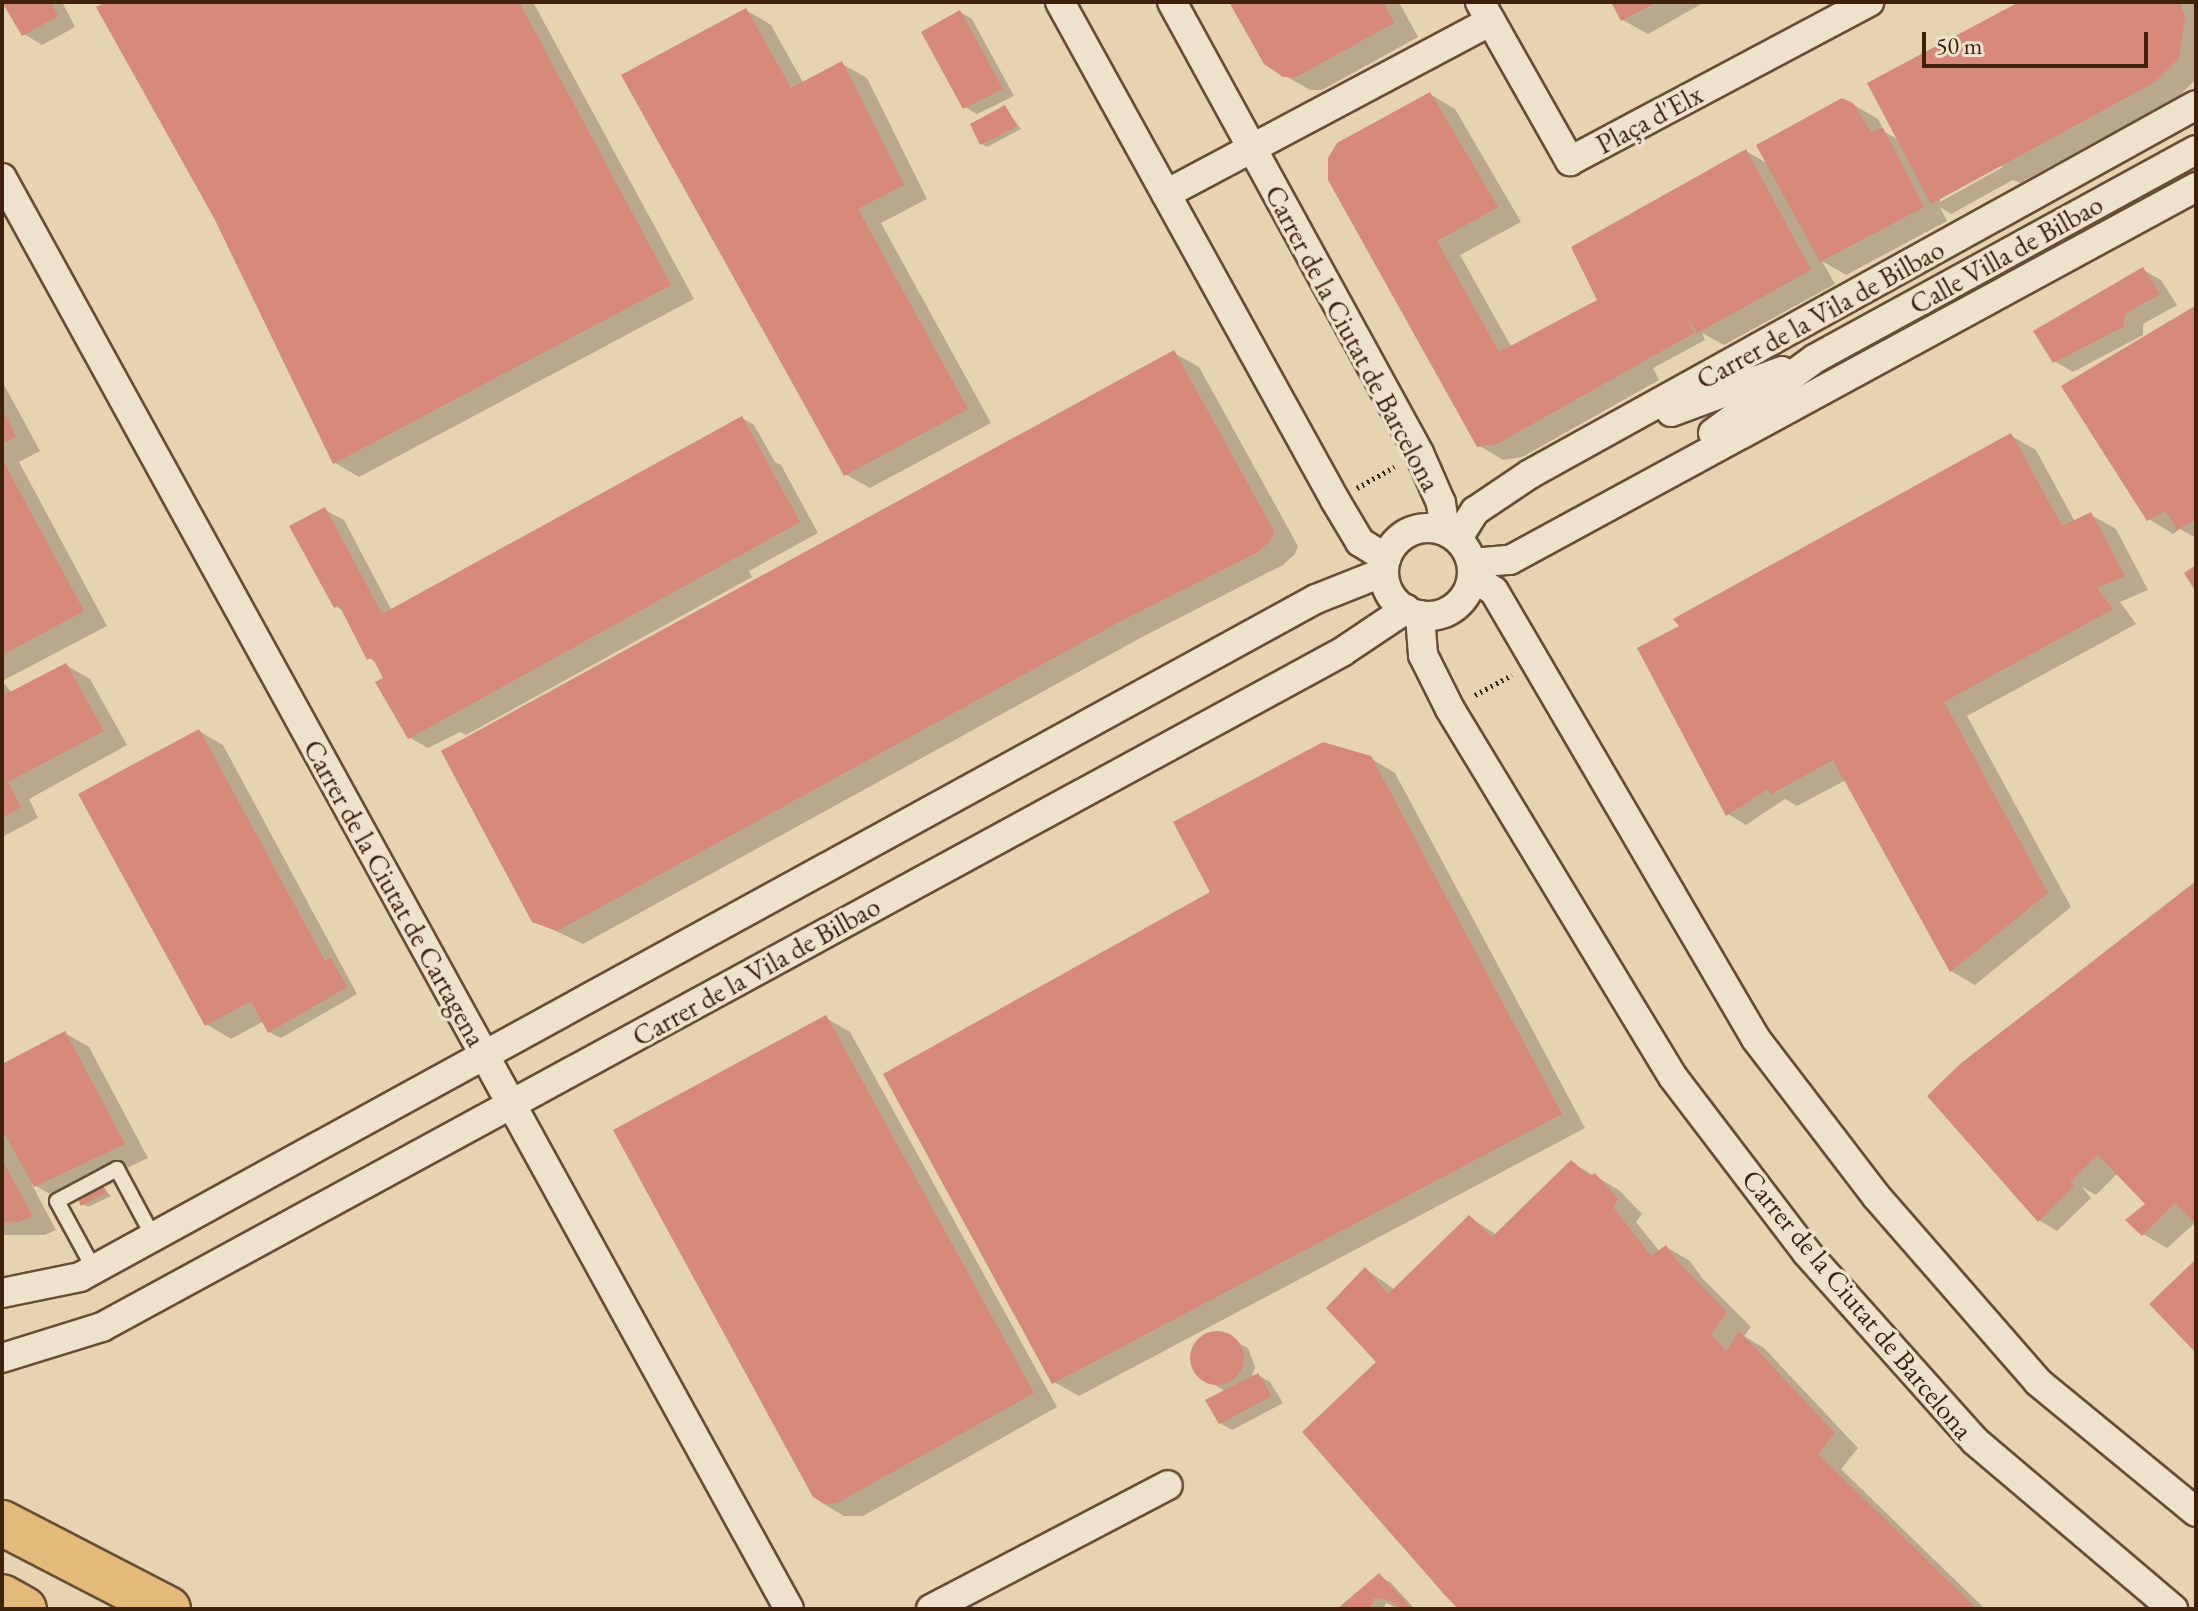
<!DOCTYPE html>
<meta charset="utf-8">
<style>
body{margin:0}
#map{position:relative;width:2198px;height:1611px;overflow:hidden;background:#e6d3b2;font-family:"EB Garamond",serif}
div>[style]{position:absolute}
.shadow>*{inset:0;background:#0003}
.building>*{inset:0;background:#d6887a}
.round{border-radius:50%}
.path>*{height:5px;margin-top:-2.5px;transform-origin:0;background:repeating-linear-gradient(90deg,#3d210d 0 2px,transparent 0 6px)}
.roads{filter:drop-shadow(2px 0 #674e36) drop-shadow(-2px 0 #674e36) drop-shadow(0 2px #674e36) drop-shadow(0 -2px #674e36)}
.service>*{height:14px;margin:-7px;padding:0 7px;transform-origin:7px;border-radius:7px;background:#efe2cd}
.minor>*{height:28px;margin:-14px;padding:0 14px;transform-origin:14px;border-radius:14px;background:#efe2cd}
.minor>.ring{margin:-14px;padding:0;box-sizing:content-box;background:none;border:28px solid #efe2cd;border-radius:50%}
.motorway>*{height:44px;margin:-22px;padding:0 22px;transform-origin:22px;border-radius:22px;background:#e3ba79}
span{translate:-50% -50%;white-space:nowrap;text-align:center;line-height:1.15;-webkit-text-stroke:7px #efe2cd;paint-order:stroke}
.street-label{font-size:28px;color:#3d210d}
.frame{position:absolute;inset:0;border:4px solid #3d210d;pointer-events:none}
.scale{position:absolute;left:1922px;top:32px;width:226px;height:36px;box-sizing:border-box;border:4px solid #3d210d;border-top:0;padding-left:10px;font-size:24px;line-height:28px;white-space:nowrap;color:#3d210d;-webkit-text-stroke:6px #efe2cd;paint-order:stroke}
</style>
<div id="map">
<div class="shadow">
<i style="clip-path:polygon(4px 2px,62px 2px,75px 27px,42px 45px,24px 34px)"></i>
<i style="clip-path:polygon(110px 2px,533px 2px,694px 299px,359px 477px,335px 463px)"></i>
<i style="clip-path:polygon(1232px 2px,1399px 2px,1418px 37px,1322px 90px,1310px 90px,1284px 75px)"></i>
<i style="clip-path:polygon(1613px 2px,1705px 2px,1648px 34px,1623px 20px)"></i>
<i style="clip-path:polygon(evenodd,2024px 2px,2196px 2px,2196px 79px,2179px 96px,2020px 183px,2013px 180px,1951px 214px,1940px 207px,1947px 221px,1846px 275px,1822px 261px,1835px 284px,1724px 345px,1702px 333px,1705px 340px,1653px 368px,1659px 380px,1522px 457px,1503px 460px,1478px 445px,1334px 189px,1430px 94px,1455px 109px,1521px 222px,1460px 255px,1512px 348px,1599px 301px,1746px 151px,1768px 164px,1852px 104px,1878px 119px,1885px 132px,1900px 141px,2024px 2px,2001px 164px,2003px 167px,1940px 202px,1940px 197px,2001px 164px)"></i>
<i style="clip-path:polygon(746px 10px,771px 25px,804px 84px,842px 64px,867px 78px,927px 199px,881px 223px,991px 423px,870px 488px,845px 474px)"></i>
<i style="clip-path:polygon(960px 12px,972px 19px,1014px 96px,977px 114px,965px 107px)"></i>
<i style="clip-path:polygon(1005px 108px,1021px 129px,987px 147px,982px 144px)"></i>
<i style="clip-path:polygon(2143px 270px,2161px 280px,2177px 305px,2143px 324px,2143px 335px,2073px 372px,2054px 361px)"></i>
<i style="clip-path:polygon(2193px 309px,2196px 311px,2196px 538px,2180px 529px,2173px 534px,2149px 519px)"></i>
<i style="clip-path:polygon(1174px 353px,1199px 367px,1298px 546px,1295px 554px,1283px 565px,1144px 636px,583px 944px,533px 920px)"></i>
<i style="clip-path:polygon(2px 381px,40px 451px,19px 462px,107px 626px,2px 681px,13px 694px,66px 665px,90px 679px,127px 745px,29px 799px,38px 818px,2px 837px)"></i>
<i style="clip-path:polygon(742px 418px,754px 425px,775px 462px,781px 465px,818px 533px,749px 571px,752px 577px,466px 735px,460px 732px,428px 748px,409px 737px,377px 663px,369px 658px,345px 612px,335px 606px,325px 510px,344px 520px,392px 611px)"></i>
<i style="clip-path:polygon(2011px 436px,2036px 450px,2075px 522px,2091px 515px,2116px 529px,2148px 590px,2120px 602px,2136px 624px,1967px 716px,2071px 907px,1975px 985px,1951px 971px,1846px 780px,1797px 806px,1785px 799px,1746px 825px,1728px 814px)"></i>
<i style="clip-path:polygon(199px 731px,223px 745px,357px 994px,281px 1038px,269px 1032px,264px 1021px,231px 1039px,206px 1024px)"></i>
<i style="clip-path:polygon(1370px 758px,1395px 773px,1585px 1128px,1079px 1396px,1054px 1382px,1212px 892px)"></i>
<i style="clip-path:polygon(2196px 884px,2196px 1222px,2167px 1248px,2143px 1234px,2148px 1204px,2118px 1173px,2096px 1195px,2082px 1187px,2091px 1198px,2057px 1231px,2039px 1220px)"></i>
<i style="clip-path:polygon(826px 1018px,850px 1032px,1057px 1407px,863px 1516px,844px 1516px,819px 1501px,616px 1130px)"></i>
<i style="clip-path:polygon(65px 1033px,89px 1047px,148px 1158px,60px 1200px,31px 1183px,56px 1230px,45px 1235px,2px 1235px,2px 1066px)"></i>
<i style="clip-path:polygon(1572px 1163px,1619px 1190px,1642px 1214px,1636px 1222px,1660px 1252px,1666px 1247px,1690px 1261px,1702px 1278px,1751px 1327px,1744px 1336px,1764px 1348px,1858px 1448px,1841px 1469px,1985px 1609px,1461px 1609px,1366px 1269px,1395px 1290px,1469px 1217px,1497px 1235px)"></i>
<i style="clip-path:polygon(103px 1188px,111px 1196px,88px 1207px,83px 1204px)"></i>
<i style="clip-path:polygon(1219px 1333px,1248px 1348px,1255px 1367px,1251px 1379px,1258px 1375px,1270px 1382px,1283px 1403px,1232px 1430px,1220px 1423px,1226px 1392px,1196px 1372px,1191px 1355px,1199px 1339px)"></i>
<i style="clip-path:polygon(1379px 1576px,1391px 1583px,1415px 1609px,1399px 1609px,1386px 1603px,1384px 1609px,1341px 1609px)"></i>
</div>
<div class="building">
<i style="clip-path:polygon(2px 2px,51px 2px,58px 16px,22px 36px)"></i>
<i style="clip-path:polygon(106px 2px,519px 2px,671px 285px,333px 464px,214px 218px,96px 7px)"></i>
<i style="clip-path:polygon(1229px 2px,1383px 2px,1394px 23px,1296px 77px,1283px 77px,1264px 64px)"></i>
<i style="clip-path:polygon(1611px 2px,1657px 2px,1621px 21px)"></i>
<i style="clip-path:polygon(2019px 2px,2180px 2px,2185px 17px,2179px 58px,2155px 82px,1931px 204px,1867px 83px)"></i>
<i style="clip-path:polygon(746px 8px,791px 88px,842px 61px,904px 185px,858px 209px,968px 409px,844px 476px,621px 75px)"></i>
<i style="clip-path:polygon(960px 10px,1003px 89px,963px 109px,921px 32px)"></i>
<i style="clip-path:polygon(1430px 92px,1498px 207px,1437px 241px,1499px 352px,1597px 300px,1571px 247px,1746px 149px,1811px 270px,1697px 333px,1686px 316px,1694px 333px,1497px 444px,1477px 447px,1328px 180px,1328px 158px,1337px 143px)"></i>
<i style="clip-path:polygon(1842px 98px,1853px 103px,1871px 132px,1883px 128px,1924px 207px,1820px 262px,1756px 145px)"></i>
<i style="clip-path:polygon(1005px 105px,1017px 126px,980px 145px,970px 124px)"></i>
<i style="clip-path:polygon(2143px 267px,2160px 294px,2125px 314px,2123px 327px,2053px 363px,2033px 331px)"></i>
<i style="clip-path:polygon(2193px 307px,2196px 312px,2196px 519px,2177px 530px,2166px 511px,2147px 521px,2061px 386px)"></i>
<i style="clip-path:polygon(1174px 350px,1274px 531px,1271px 540px,1258px 552px,1119px 622px,557px 931px,532px 922px,441px 751px)"></i>
<i style="clip-path:polygon(2px 408px,16px 436px,2px 444px)"></i>
<i style="clip-path:polygon(742px 416px,800px 522px,408px 739px,375px 682px,383px 678px,372px 657px,367px 660px,339px 605px,334px 608px,289px 526px,325px 507px,382px 614px)"></i>
<i style="clip-path:polygon(2011px 433px,2062px 526px,2091px 512px,2125px 576px,2097px 588px,2113px 609px,1944px 702px,2048px 893px,1950px 972px,1833px 760px,1771px 794px,1768px 789px,1726px 816px,1637px 648px,1679px 626px,1673px 619px)"></i>
<i style="clip-path:polygon(2px 459px,84px 611px,2px 655px)"></i>
<i style="clip-path:polygon(2196px 565px,2196px 592px,2184px 573px)"></i>
<i style="clip-path:polygon(66px 663px,104px 731px,8px 782px,21px 807px,2px 818px,2px 687px,6px 694px)"></i>
<i style="clip-path:polygon(199px 729px,325px 961px,330px 957px,347px 987px,268px 1033px,251px 1001px,205px 1026px,78px 794px)"></i>
<i style="clip-path:polygon(1323px 742px,1371px 756px,1562px 1114px,1052px 1384px,883px 1074px,1210px 892px,1173px 822px)"></i>
<i style="clip-path:polygon(2196px 881px,2196px 1225px,2175px 1203px,2142px 1236px,2125px 1220px,2145px 1204px,2098px 1155px,2070px 1182px,2074px 1186px,2038px 1222px,1927px 1096px,1960px 1064px)"></i>
<i style="clip-path:polygon(826px 1015px,1034px 1393px,837px 1503px,825px 1504px,813px 1497px,613px 1130px)"></i>
<i style="clip-path:polygon(65px 1031px,125px 1144px,34px 1187px,2px 1129px,2px 1064px)"></i>
<i style="clip-path:polygon(2px 1160px,33px 1216px,19px 1222px,2px 1223px)"></i>
<i style="clip-path:polygon(1571px 1160px,1590px 1176px,1595px 1173px,1618px 1199px,1613px 1207px,1651px 1256px,1666px 1245px,1678px 1262px,1727px 1312px,1711px 1334px,1726px 1351px,1739px 1331px,1835px 1433px,1818px 1454px,1977px 1609px,1458px 1609px,1443px 1593px,1302px 1432px,1376px 1362px,1326px 1308px,1365px 1267px,1388px 1294px,1469px 1215px,1492px 1237px)"></i>
<i style="clip-path:polygon(103px 1186px,107px 1192px,81px 1206px,78px 1199px)"></i>
<i style="clip-path:polygon(2196px 1259px,2196px 1353px,2149px 1304px)"></i>
<i class="round" style="left:1190px;top:1331px;width:54px;height:54px"></i>
<i style="clip-path:polygon(1258px 1373px,1272px 1396px,1219px 1424px,1205px 1400px)"></i>
<i style="clip-path:polygon(1379px 1573px,1412px 1609px,1397px 1609px,1398px 1605px,1385px 1599px,1374px 1598px,1370px 1609px,1337px 1609px)"></i>
</div>
<div class="path">
<i style="left:1357px;top:488px;width:43px;rotate:-29.6deg"></i>
<i style="left:1475px;top:695px;width:42px;rotate:-28.4deg"></i>
</div>
<div class="roads">
<div class="service">
<i style="left:94px;top:1269px;width:77px;rotate:-118.6deg"></i>
<i style="left:57px;top:1201px;width:68px;rotate:-28.1deg"></i>
<i style="left:117px;top:1169px;width:76px;rotate:61.8deg"></i>
</div>
<div class="minor">
<i style="left:1060px;top:2px;width:569px;rotate:61.09deg"></i>
<i style="left:1335px;top:500px;width:49px;rotate:59.2deg"></i>
<i style="left:1360px;top:542px;width:31px;rotate:32deg"></i>
<i style="left:1172px;top:2px;width:514px;rotate:61.29deg"></i>
<i style="left:1419px;top:453px;width:55px;rotate:66.3deg"></i>
<i style="left:1441px;top:503px;width:28px;rotate:82deg"></i>
<i style="left:1480px;top:2px;width:183px;rotate:60.5deg"></i>
<i style="left:1570px;top:161px;width:339px;rotate:-28deg"></i>
<i style="left:2px;top:178px;width:1633px;rotate:61.19deg"></i>
<i style="left:1166px;top:194px;width:368px;rotate:-28deg"></i>
<i style="left:1671px;top:412px;width:118px;rotate:-20.3deg"></i>
<i style="left:1713px;top:433px;width:127px;rotate:-36.1deg"></i>
<i style="left:1816px;top:358px;width:433px;rotate:-28.7deg"></i>
<i class="ring" style="left:1384px;top:528px;width:60px;height:60px"></i>
<i style="left:1458px;top:538px;width:32px;rotate:-58deg"></i>
<i style="left:1475px;top:511px;width:66px;rotate:-33.9deg"></i>
<i style="left:1530px;top:474px;width:761px;rotate:-28.99deg"></i>
<i style="left:1472px;top:563px;width:38px;rotate:-5deg"></i>
<i style="left:1510px;top:560px;width:781px;rotate:-28.53deg"></i>
<i style="left:1473px;top:577px;width:25px;rotate:34deg"></i>
<i style="left:1494px;top:591px;width:519px;rotate:59.68deg"></i>
<i style="left:1756px;top:1039px;width:198px;rotate:52.6deg"></i>
<i style="left:1876px;top:1196px;width:247px;rotate:48.9deg"></i>
<i style="left:2038px;top:1382px;width:205px;rotate:39.4deg"></i>
<i style="left:1420px;top:615px;width:40px;rotate:85.7deg"></i>
<i style="left:1423px;top:655px;width:60px;rotate:63.4deg"></i>
<i style="left:1450px;top:709px;width:430px;rotate:58.8deg"></i>
<i style="left:1673px;top:1077px;width:221px;rotate:52.7deg"></i>
<i style="left:1807px;top:1253px;width:252px;rotate:48.2deg"></i>
<i style="left:1975px;top:1441px;width:260px;rotate:40.3deg"></i>
<i style="left:2px;top:1293px;width:80px;rotate:-11.6deg"></i>
<i style="left:80px;top:1277px;width:1410px;rotate:-28.75deg"></i>
<i style="left:1316px;top:599px;width:73px;rotate:-21.7deg"></i>
<i style="left:2px;top:1358px;width:105px;rotate:-17.2deg"></i>
<i style="left:102px;top:1327px;width:1412px;rotate:-28.56deg"></i>
<i style="left:1342px;top:652px;width:77px;rotate:-33.9deg"></i>
<i style="left:931px;top:1609px;width:267px;rotate:-27.6deg"></i>
</div>
<div class="motorway">
<i style="left:2px;top:1523px;width:187px;rotate:27.4deg"></i>
<i style="left:2px;top:1597px;width:25px;rotate:29deg"></i>
</div>
</div>
<div class="street-label">
<span style="left:1649px;top:119px;rotate:-28deg">Plaça d'Elx</span>
<span style="left:2006px;top:254px;rotate:-29deg">Calle Villa de Bilbao</span>
<span style="left:1820px;top:314px;rotate:-29deg">Carrer de la Vila de Bilbao</span>
<span style="left:1353px;top:338px;rotate:62deg">Carrer de la Ciutat de Barcelona</span>
<span style="left:395px;top:893px;rotate:61deg">Carrer de la Ciutat de Cartagena</span>
<span style="left:756px;top:971px;rotate:-29deg">Carrer de la Vila de Bilbao</span>
<span style="left:1858px;top:1304px;rotate:50deg">Carrer de la Ciutat de Barcelona</span>
</div>
<div class="frame"></div>
<div class="scale">50 m</div>
</div>
